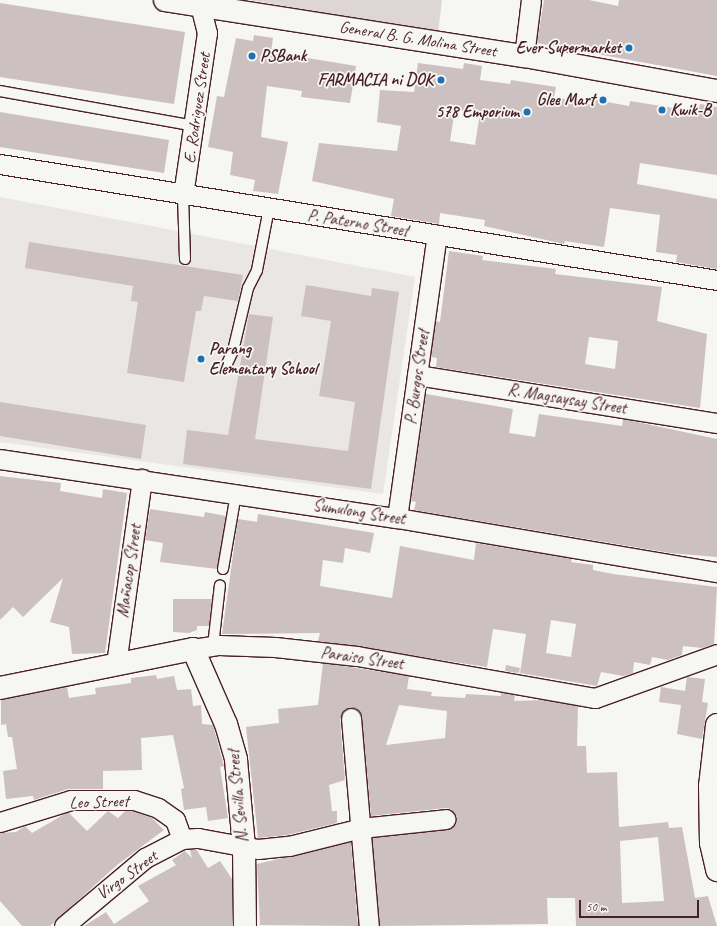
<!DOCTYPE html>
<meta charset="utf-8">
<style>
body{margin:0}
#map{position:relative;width:717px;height:926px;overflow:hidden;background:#f6f6f2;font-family:Caveat,sans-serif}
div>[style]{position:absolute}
.built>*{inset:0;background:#e9e6e3}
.green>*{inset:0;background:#ddd6d5}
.building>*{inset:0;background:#ccc1c0}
.roads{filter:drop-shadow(1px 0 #4a1f2b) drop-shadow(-1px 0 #4a1f2b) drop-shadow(0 1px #4a1f2b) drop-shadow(0 -1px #4a1f2b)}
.lane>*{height:10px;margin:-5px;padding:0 5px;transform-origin:5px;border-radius:5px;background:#f6f6f2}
.street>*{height:19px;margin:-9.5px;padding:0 9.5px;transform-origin:9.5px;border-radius:9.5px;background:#f6f6f2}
.secondary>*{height:22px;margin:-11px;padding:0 11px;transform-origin:11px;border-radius:11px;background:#f6f6f2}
.dots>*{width:11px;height:11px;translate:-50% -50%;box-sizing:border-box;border:2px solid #f6f6f2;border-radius:50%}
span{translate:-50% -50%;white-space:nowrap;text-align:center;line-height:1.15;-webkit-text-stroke:3.5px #f6f6f2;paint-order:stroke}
.street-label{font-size:17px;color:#4a1f2b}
.poi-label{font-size:17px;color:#4a1f2b;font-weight:700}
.right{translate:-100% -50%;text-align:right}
.left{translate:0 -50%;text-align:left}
.scale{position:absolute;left:579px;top:900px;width:120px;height:18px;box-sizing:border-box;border:2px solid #4a1f2b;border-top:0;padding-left:5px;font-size:12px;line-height:14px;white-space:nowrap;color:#4a1f2b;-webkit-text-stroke:3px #f6f6f2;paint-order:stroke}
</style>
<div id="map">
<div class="built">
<i style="clip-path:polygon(0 197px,415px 277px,383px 494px,0 442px)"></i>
</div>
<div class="green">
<i style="clip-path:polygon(249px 0,442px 0,438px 32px)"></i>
</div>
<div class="building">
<i style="clip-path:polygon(544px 0,589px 0,618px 6px,619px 0,717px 0,717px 76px,537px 43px)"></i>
<i style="clip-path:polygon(0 3px,185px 32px,174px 104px,0 77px)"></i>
<i style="clip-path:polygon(254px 35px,273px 38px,271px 52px,356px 66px,350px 103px,301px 97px,302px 91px,267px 86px,261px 137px,288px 142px,278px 194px,253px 191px,255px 180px,230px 175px,233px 152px,208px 147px,217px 96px,224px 97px,236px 38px,253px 41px)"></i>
<i style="clip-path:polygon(evenodd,418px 63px,463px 69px,464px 63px,482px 66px,480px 80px,510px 84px,511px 80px,556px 87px,554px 97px,590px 104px,591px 99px,629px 106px,630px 101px,698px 112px,700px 104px,717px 107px,717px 175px,640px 163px,637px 184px,717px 199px,717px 269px,676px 262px,677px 255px,656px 252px,660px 215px,610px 208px,604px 247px,565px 241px,564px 244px,484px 226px,485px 220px,440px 213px,439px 224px,391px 216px,394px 199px,312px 181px,319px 143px,397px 151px,401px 126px,377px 122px,380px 90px,414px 92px,418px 63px,455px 109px,480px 113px,475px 145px,450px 141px,455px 109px)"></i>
<i style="clip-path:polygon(0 112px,169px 140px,164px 173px,0 147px)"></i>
<i style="clip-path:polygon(29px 242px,243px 275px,238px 301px,204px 296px,201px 311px,196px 311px,184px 382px,127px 373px,138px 302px,131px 301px,133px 286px,25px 268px)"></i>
<i style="clip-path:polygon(evenodd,449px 251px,483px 256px,482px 260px,556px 269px,555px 274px,662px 287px,657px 321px,707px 334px,700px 408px,436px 367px,437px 358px,431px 357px,436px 321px,440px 322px,449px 251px,589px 337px,618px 341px,615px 369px,585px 364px,589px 337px)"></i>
<i style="clip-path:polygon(306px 285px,371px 296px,372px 288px,399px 292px,371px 489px,183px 464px,187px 430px,228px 435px,249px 314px,273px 317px,255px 439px,348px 451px,355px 402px,319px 396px,331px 321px,301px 316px)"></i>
<i style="clip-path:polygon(426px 394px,513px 409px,509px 433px,535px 437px,539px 414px,622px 426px,623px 419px,717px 439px,717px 557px,670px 553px,414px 510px,416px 502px,411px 501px)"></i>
<i style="clip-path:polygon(0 402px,146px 425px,141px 459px,0 436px)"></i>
<i style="clip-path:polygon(0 476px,61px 483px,60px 491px,102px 498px,103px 489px,127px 493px,105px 653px,72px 654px,69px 627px,50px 622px,63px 578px,23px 617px,13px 607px,0 620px)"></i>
<i style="clip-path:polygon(150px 509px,204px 517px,205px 512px,226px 516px,217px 569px,160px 562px,163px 543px,145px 540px)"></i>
<i style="clip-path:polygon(evenodd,258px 514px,374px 533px,370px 553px,345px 548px,343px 563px,323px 560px,320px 586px,392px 598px,400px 546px,474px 560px,476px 543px,572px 559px,571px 562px,593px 565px,593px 570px,613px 574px,717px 587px,714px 644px,702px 648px,683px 646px,682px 655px,668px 660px,652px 657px,650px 665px,634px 662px,633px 673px,623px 676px,601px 672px,597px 686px,520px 673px,526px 634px,493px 629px,487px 667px,318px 641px,320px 633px,222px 634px,238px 519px,257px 522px,258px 514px,551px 620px,576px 624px,571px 657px,546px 653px,551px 620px)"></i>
<i style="clip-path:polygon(173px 599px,212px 599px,209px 626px,197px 626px,197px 630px,189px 633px,173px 632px)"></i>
<i style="clip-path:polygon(evenodd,323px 663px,409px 676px,407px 689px,432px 692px,431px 696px,465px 698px,466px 694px,501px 696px,501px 693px,515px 695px,514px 701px,544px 700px,578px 706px,577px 746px,586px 746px,587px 773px,617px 772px,619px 827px,668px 822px,669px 828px,682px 827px,695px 898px,708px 896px,717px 926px,576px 926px,575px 898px,547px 898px,548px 924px,380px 926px,372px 838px,448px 830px,456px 824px,457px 817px,451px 809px,445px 808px,371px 816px,362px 717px,356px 708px,345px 709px,340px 719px,345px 780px,329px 785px,332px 811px,337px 811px,337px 823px,287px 835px,258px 838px,246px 727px,279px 723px,278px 709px,318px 705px,323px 663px,399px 705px,447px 711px,445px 738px,386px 745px,399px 705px,323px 663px,658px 837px,664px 901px,622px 903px,620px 841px,658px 837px)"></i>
<i style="clip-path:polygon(506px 665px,520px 668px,519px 673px,505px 671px)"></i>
<i style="clip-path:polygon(156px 675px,157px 679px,174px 676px,177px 690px,191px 689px,193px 706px,201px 705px,202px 724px,213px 725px,224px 766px,220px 767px,228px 818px,208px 821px,206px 807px,184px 810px,181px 789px,184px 788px,173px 735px,141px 738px,142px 770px,103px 771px,103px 789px,68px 789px,34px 800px,33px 796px,6px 799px,3px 771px,17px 769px,12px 737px,8px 737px,6px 724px,1px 725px,1px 700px,67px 687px,69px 698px,96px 694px,95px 688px,131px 683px,131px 678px)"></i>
<i style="clip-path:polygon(687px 677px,705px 679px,702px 702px,708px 703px,702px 739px,677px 734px,681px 705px,659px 702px,661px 687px,685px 691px)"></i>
<i style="clip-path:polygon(108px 811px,118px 818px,125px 811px,132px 811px,152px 818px,164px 830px,117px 865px,50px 926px,22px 926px,0 901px,0 833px,16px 832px,25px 826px,32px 833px,68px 812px,87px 831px)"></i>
<i style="clip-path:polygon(351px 842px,358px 926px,260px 925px,257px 864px)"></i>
<i style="clip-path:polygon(196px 849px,208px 868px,220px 861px,232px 879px,232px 926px,84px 926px,106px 912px,114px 924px,149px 901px,138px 886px,176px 865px,172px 860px,185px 851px,192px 858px,190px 850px)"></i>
</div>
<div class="roads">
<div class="lane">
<i style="left:0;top:91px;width:198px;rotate:10.2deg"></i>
<i style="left:183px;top:195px;width:64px;rotate:88.2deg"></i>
<i style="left:225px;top:368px;width:19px;rotate:-65deg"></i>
<i style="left:233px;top:351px;width:65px;rotate:-76.6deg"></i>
<i style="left:248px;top:288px;width:20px;rotate:-63deg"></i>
<i style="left:257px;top:270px;width:63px;rotate:-79deg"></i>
<i style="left:223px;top:569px;width:76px;rotate:-80.2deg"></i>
<i style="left:213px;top:646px;width:61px;rotate:-83.5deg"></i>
</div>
<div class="street">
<i style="left:524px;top:56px;width:56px;rotate:-82.9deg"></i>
<i style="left:0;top:164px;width:726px;rotate:9.19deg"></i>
<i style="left:183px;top:195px;width:164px;rotate:-81.6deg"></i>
<i style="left:207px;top:33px;width:34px;rotate:-104deg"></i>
<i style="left:417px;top:375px;width:304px;rotate:9.1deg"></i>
<i style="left:0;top:459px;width:401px;rotate:8.5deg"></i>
<i style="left:397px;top:518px;width:325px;rotate:9.6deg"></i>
<i style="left:397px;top:518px;width:286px;rotate:-82deg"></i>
<i style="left:193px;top:649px;width:26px;rotate:-9deg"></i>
<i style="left:219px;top:645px;width:56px;rotate:2deg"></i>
<i style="left:275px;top:647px;width:82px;rotate:6.3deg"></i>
<i style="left:357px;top:656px;width:242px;rotate:10deg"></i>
<i style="left:595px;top:698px;width:130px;rotate:-19.8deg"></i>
<i style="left:116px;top:664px;width:187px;rotate:-82deg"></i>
<i style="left:351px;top:718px;width:209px;rotate:85.1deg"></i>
<i style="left:0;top:822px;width:74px;rotate:-17.2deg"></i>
<i style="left:71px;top:800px;width:63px"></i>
<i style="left:134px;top:800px;width:25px;rotate:18deg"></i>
<i style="left:158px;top:808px;width:21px;rotate:35deg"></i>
<i style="left:175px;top:820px;width:20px;rotate:70deg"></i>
<i style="left:64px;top:926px;width:106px;rotate:-40deg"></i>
<i style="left:145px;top:858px;width:42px;rotate:-27.2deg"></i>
<i style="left:182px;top:839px;width:16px;rotate:-4deg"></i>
<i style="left:198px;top:838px;width:61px;rotate:10.4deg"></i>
<i style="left:258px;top:849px;width:31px;rotate:-6deg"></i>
<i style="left:289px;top:846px;width:74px;rotate:-14deg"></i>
<i style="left:361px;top:828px;width:85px;rotate:-6deg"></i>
</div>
<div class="secondary">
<i style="left:165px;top:0;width:363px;rotate:8.9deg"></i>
<i style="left:524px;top:56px;width:196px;rotate:10.3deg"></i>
<i style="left:0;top:688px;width:197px;rotate:-11.4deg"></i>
<i style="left:193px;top:649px;width:82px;rotate:66.3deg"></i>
<i style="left:226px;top:724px;width:37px;rotate:74deg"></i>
<i style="left:236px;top:760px;width:87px;rotate:84.7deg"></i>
<i style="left:244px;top:847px;width:79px;rotate:89.3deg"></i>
<i style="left:717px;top:725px;width:61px;rotate:96.5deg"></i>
<i style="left:710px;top:786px;width:57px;rotate:89deg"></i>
<i style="left:711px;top:843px;width:28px;rotate:77deg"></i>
</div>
</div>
<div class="dots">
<i style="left:629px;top:48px;background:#1f6fb2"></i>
<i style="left:252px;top:56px;background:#1f6fb2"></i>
<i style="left:441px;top:80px;background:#1f6fb2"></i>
<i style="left:603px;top:100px;background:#1f6fb2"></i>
<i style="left:662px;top:110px;background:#1f6fb2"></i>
<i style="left:527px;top:112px;background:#1f6fb2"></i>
<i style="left:201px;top:359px;background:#1f6fb2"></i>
</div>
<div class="street-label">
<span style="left:418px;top:39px;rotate:9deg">General B. G. Molina Street</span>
<span style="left:197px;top:108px;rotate:-82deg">E. Rodriguez Street</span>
<span style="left:358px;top:223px;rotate:9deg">P. Paterno Street</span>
<span style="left:417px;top:377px;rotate:-82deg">P. Burgos Street</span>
<span style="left:567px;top:399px;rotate:9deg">R. Magsaysay Street</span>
<span style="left:359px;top:512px;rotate:9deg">Sumulong Street</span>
<span style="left:129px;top:571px;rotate:-82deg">Mañacop Street</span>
<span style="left:362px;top:658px;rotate:8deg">Paraiso Street</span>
<span style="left:238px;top:796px;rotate:-96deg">N. Sevilla Street</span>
<span style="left:99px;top:802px;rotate:-2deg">Leo Street</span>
<span style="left:127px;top:875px;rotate:-36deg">Virgo Street</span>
</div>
<div class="poi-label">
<span class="right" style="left:621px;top:48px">Ever Supermarket</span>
<span class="left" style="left:260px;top:56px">PSBank</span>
<span class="right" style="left:433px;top:80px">FARMACIA ni DOK</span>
<span class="right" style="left:595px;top:100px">Glee Mart</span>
<span class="left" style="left:670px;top:110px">Kwik-B</span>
<span class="right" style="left:519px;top:112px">578 Emporium</span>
<span class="left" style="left:209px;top:359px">Parang<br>Elementary School</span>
</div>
<div class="scale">50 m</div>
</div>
